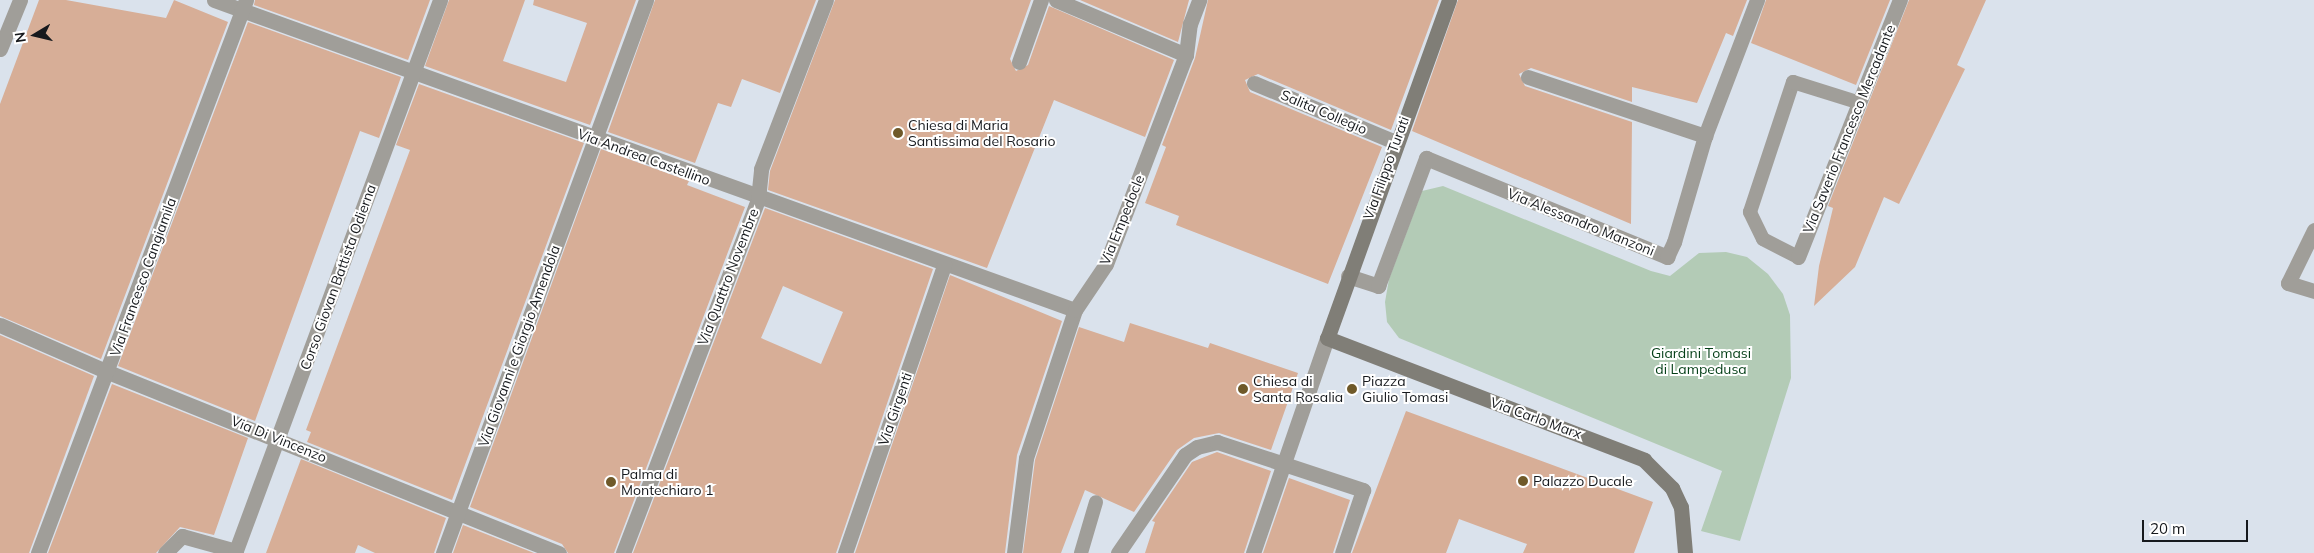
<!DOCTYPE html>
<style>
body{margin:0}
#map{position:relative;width:2314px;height:553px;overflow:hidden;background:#dae2ec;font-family:Mulish,sans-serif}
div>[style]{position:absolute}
.green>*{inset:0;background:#b3cbb6}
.building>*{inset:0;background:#d7ae97}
.service>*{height:14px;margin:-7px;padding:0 7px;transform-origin:7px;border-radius:7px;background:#a09e99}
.pedestrian>*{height:15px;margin:-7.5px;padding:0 7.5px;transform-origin:7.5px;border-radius:7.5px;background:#a09e99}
.minor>*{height:15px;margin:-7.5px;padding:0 7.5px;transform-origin:7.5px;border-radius:7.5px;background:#a09e99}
.secondary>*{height:15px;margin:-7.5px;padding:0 7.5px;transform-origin:7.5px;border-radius:7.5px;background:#807e77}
.dots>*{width:14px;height:14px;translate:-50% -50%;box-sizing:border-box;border:2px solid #fff;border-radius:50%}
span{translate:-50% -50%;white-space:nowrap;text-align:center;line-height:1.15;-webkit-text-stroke:4px #fff;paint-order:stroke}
.street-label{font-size:14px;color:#16191d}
.poi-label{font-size:14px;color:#16191d}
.left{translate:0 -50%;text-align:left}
.park-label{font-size:14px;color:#033e16}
.north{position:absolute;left:10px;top:10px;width:50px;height:50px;-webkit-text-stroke:4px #fff;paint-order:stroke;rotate:261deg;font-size:14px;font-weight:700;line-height:20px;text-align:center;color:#16191d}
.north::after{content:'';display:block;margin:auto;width:18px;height:22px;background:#16191d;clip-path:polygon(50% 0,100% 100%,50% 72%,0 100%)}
.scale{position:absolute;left:2142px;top:520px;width:106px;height:22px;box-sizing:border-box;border:2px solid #16191d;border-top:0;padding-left:6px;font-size:15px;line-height:18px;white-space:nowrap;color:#16191d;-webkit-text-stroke:4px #fff;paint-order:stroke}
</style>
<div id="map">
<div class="green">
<i style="clip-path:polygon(1443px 186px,1651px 271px,1670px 276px,1699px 253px,1726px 252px,1747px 257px,1768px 274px,1783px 294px,1790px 315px,1791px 378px,1740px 541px,1701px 531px,1722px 471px,1399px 338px,1387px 322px,1385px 302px,1389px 279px,1422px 191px)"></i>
</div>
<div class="building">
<i style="clip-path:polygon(39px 0,66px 0,166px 18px,174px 0,228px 22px,101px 359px,0 316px,0 104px)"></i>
<i style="clip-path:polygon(255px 0,430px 0,408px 60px,254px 5px)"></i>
<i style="clip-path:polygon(449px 0,525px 0,503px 61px,566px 82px,587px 23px,533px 5px,534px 0,636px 0,590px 125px,425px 66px)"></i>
<i style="clip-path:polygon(655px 0,816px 0,780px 93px,742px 79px,731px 107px,718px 103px,695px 163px,608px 132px)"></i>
<i style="clip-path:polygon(835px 0,1031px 0,1010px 59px,1016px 71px,1028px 65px,1049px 6px,1174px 60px,1145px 137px,1054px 100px,987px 268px,768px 190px,770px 171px)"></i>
<i style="clip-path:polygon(1080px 0,1189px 0,1178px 42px)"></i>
<i style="clip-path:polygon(1208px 0,1439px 0,1391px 130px,1258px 74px,1245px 80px,1250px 92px,1382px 147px,1328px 284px,1176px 225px,1179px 216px,1145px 203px,1166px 147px,1162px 145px,1195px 58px)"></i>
<i style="clip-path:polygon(1458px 0,1747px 0,1733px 36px,1726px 33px,1697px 103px,1632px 87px,1632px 102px,1531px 68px,1519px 74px,1525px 86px,1632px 122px,1631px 224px,1412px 131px)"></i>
<i style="clip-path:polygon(1766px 0,1890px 0,1856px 85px,1751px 43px)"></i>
<i style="clip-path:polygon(1909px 0,1986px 0,1957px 65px,1965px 69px,1899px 204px,1884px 197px,1855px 267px,1814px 306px,1819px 266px,1833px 208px,1828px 206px)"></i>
<i style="clip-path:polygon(248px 22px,401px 77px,379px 138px,360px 131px,255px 421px,118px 366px)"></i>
<i style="clip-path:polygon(419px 84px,584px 143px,452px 500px,307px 442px,311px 432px,306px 430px,410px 150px,396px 145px)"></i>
<i style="clip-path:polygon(601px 149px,689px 181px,687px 185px,745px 207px,614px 553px,568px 553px,562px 544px,470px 507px)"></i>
<i style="clip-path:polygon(evenodd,765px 208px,933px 269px,836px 553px,633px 553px,765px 208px,783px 286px,843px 312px,821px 364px,761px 338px,783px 286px)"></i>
<i style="clip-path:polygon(950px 275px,1062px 321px,1017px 455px,1005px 553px,855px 553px)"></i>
<i style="clip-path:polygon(1130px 323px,1208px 348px,1210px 343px,1298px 373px,1271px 450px,1219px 433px,1194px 438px,1177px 450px,1134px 512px,1085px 490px,1061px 553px,1023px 553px,1035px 460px,1079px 327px,1124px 342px)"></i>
<i style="clip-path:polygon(0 335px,94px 376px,29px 553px,0 553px)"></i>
<i style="clip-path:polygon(112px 384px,248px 438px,214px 535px,180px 527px,156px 553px,48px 553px)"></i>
<i style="clip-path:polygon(1406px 411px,1653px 502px,1634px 553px,1523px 553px,1527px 544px,1459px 519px,1446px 553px,1352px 553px)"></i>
<i style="clip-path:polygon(1217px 452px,1271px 471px,1244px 553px,1145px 553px,1155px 522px,1152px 521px,1192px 462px)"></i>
<i style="clip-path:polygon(301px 459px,446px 518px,434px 553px,375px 553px,358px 545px,355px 553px,266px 553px)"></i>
<i style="clip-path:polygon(1289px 478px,1350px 500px,1333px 553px,1263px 553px)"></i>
<i style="clip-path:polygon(463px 525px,534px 553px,453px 553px)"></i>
</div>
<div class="service">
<i style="left:1798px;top:257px;width:39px;rotate:-153deg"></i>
<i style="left:1763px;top:239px;width:30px;rotate:-116deg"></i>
<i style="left:1750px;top:212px;width:137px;rotate:-71.7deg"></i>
<i style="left:1793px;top:82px;width:70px;rotate:17.4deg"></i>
<i style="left:1081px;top:553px;width:53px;rotate:-73.6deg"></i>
</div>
<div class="pedestrian">
<i style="left:1348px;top:276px;width:32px;rotate:18deg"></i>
<i style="left:1378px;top:286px;width:137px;rotate:-69.4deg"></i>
<i style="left:1426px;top:158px;width:261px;rotate:22.3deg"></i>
<i style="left:1667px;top:257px;width:17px;rotate:-65deg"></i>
</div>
<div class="minor">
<i style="left:214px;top:0;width:915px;rotate:19.8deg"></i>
<i style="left:1056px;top:0;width:141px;rotate:22.9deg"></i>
<i style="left:0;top:49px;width:53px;rotate:-67.8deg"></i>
<i style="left:1019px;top:62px;width:66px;rotate:-70.5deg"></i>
<i style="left:1528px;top:77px;width:187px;rotate:18.4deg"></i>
<i style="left:1254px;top:83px;width:153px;rotate:22.7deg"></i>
<i style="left:2314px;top:230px;width:59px;rotate:116.1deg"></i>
<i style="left:2288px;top:283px;width:27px;rotate:17deg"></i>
<i style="left:1674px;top:242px;width:110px;rotate:-73.7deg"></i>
<i style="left:1705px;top:136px;width:146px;rotate:-69.1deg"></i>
<i style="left:1798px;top:257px;width:277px;rotate:-68.4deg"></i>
<i style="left:0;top:325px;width:118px;rotate:23.5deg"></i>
<i style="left:108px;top:372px;width:486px;rotate:21.9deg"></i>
<i style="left:38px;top:553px;width:591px;rotate:-69.39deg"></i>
<i style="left:165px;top:553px;width:24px;rotate:-45deg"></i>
<i style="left:182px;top:536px;width:56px;rotate:15.5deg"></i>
<i style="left:235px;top:553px;width:590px;rotate:-69.66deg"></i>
<i style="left:443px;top:553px;width:589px;rotate:-69.84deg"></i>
<i style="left:623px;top:553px;width:379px;rotate:-69.1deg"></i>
<i style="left:758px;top:199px;width:30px;rotate:-84deg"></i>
<i style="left:761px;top:169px;width:181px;rotate:-69deg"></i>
<i style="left:845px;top:553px;width:305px;rotate:-71deg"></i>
<i style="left:1014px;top:553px;width:96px;rotate:-82.8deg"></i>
<i style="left:1026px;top:458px;width:156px;rotate:-71.7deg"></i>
<i style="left:1075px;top:310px;width:55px;rotate:-56deg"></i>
<i style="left:1106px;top:264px;width:224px;rotate:-69.1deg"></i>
<i style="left:1186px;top:55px;width:31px;rotate:-83deg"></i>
<i style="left:1190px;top:24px;width:26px;rotate:-69deg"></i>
<i style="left:1118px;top:553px;width:119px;rotate:-55.6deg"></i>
<i style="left:1185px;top:455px;width:14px;rotate:-34deg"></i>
<i style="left:1197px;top:447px;width:21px;rotate:-14deg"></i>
<i style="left:1217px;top:442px;width:154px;rotate:18.2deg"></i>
<i style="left:1363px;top:490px;width:66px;rotate:108.4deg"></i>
<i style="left:1253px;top:553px;width:227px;rotate:-71deg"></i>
</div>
<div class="secondary">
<i style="left:1449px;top:0;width:359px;rotate:109.8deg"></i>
<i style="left:1327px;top:338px;width:340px;rotate:21deg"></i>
<i style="left:1644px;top:460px;width:40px;rotate:45deg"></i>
<i style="left:1672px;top:488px;width:21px;rotate:65deg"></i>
<i style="left:1681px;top:507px;width:46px;rotate:85deg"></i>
</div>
<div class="dots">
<i style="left:898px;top:133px;background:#6f5929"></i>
<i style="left:1243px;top:389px;background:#6f5929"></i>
<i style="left:1352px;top:389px;background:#6f5929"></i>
<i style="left:1523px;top:481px;background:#6f5929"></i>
<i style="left:611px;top:482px;background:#6f5929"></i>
</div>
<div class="street-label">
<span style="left:1324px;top:112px;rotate:23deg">Salita Collegio</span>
<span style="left:1849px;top:129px;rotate:-68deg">Via Saverio Francesco Mercadante</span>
<span style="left:644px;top:157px;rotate:20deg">Via Andrea Castellino</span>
<span style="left:1386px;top:168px;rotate:-70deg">Via Filippo Turati</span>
<span style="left:1122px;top:220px;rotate:-68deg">Via Empedocle</span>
<span style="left:1581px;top:222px;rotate:22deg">Via Alessandro Manzoni</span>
<span style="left:143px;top:277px;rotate:-70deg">Via Francesco Cangiamila</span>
<span style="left:338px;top:277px;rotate:-70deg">Corso Giovan Battista Odierna</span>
<span style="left:728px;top:277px;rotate:-69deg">Via Quattro Novembre</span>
<span style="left:519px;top:346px;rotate:-70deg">Via Giovanni e Giorgio Amendola</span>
<span style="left:895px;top:409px;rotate:-71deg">Via Girgenti</span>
<span style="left:1536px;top:418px;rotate:20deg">Via Carlo Marx</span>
<span style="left:279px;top:439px;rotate:22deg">Via Di Vincenzo</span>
</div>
<div class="poi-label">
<span class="left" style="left:908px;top:133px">Chiesa di Maria<br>Santissima del Rosario</span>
<span class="left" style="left:1253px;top:389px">Chiesa di<br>Santa Rosalia</span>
<span class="left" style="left:1362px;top:389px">Piazza<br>Giulio Tomasi</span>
<span class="left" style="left:621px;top:482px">Palma di<br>Montechiaro 1</span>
<span class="left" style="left:1533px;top:481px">Palazzo Ducale</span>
</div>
<div class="park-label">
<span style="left:1701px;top:361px">Giardini Tomasi<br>di Lampedusa</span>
</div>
<div class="north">N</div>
<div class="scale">20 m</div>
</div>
